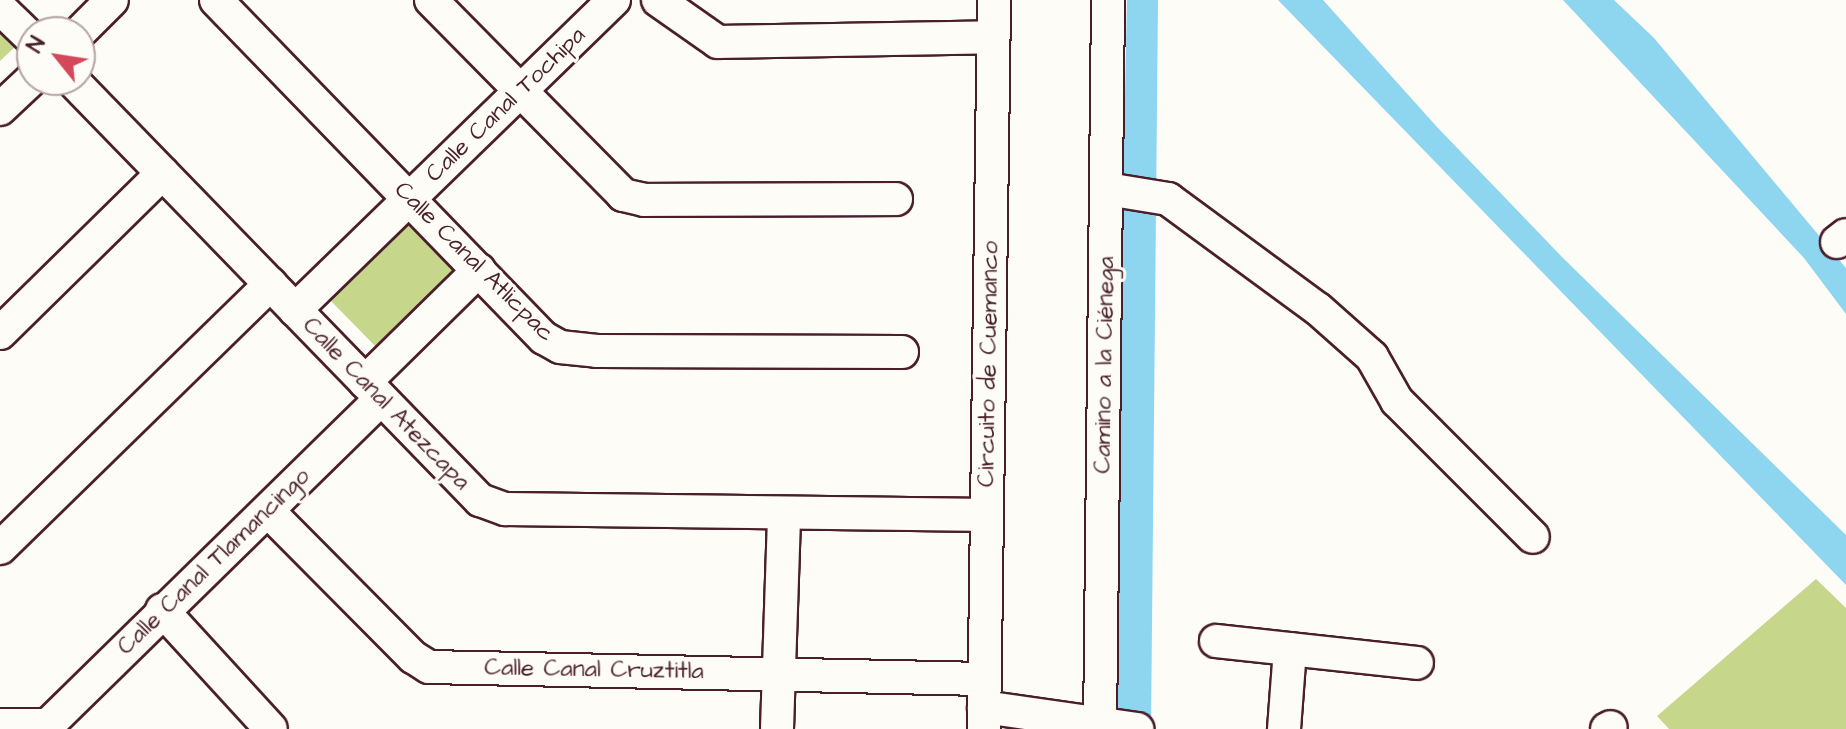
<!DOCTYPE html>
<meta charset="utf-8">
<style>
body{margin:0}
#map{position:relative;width:1846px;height:729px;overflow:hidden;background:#fdfcf7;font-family:"Architects Daughter",sans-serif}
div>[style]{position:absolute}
.green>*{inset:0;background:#c6d78c}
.water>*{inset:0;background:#8ed5ef}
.roads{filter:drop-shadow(2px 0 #4a1f2b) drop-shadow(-2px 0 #4a1f2b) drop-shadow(0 2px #4a1f2b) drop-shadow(0 -2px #4a1f2b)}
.minor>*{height:32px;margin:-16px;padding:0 16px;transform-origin:16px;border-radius:16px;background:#fdfcf7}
span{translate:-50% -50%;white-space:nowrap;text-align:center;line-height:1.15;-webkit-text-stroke:6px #fdfcf7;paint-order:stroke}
.street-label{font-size:24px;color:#4a1f2b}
.north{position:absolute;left:16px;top:16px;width:80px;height:80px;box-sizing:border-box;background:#fdfcf7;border:2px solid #b5a4a5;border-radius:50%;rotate:300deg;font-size:22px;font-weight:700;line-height:32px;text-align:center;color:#4a1f2b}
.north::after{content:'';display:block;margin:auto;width:28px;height:36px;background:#d1495b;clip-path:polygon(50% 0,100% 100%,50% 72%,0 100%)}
</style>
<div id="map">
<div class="green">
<i style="clip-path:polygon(0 23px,19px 43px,0 61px)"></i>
<i style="clip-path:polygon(424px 207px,473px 257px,379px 350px,330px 300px)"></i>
<i style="clip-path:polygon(1816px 579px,1846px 608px,1846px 729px,1669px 729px,1657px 716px)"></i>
</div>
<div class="water">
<i style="clip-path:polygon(1127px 0,1158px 0,1151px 729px,1112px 713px)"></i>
<i style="clip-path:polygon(1278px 0,1323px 0,1437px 127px,1562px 257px,1846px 535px,1846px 585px)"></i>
<i style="clip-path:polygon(1563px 0,1614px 0,1654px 38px,1846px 268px,1846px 314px,1804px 258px)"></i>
</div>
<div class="roads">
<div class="minor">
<i style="left:216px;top:0;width:471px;rotate:45.9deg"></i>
<i style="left:544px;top:338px;width:18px;rotate:29deg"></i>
<i style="left:560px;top:347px;width:37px;rotate:6deg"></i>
<i style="left:597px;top:351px;width:305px;rotate:0.2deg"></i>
<i style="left:431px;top:0;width:274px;rotate:45.4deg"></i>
<i style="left:623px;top:195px;width:22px;rotate:13deg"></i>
<i style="left:644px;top:200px;width:252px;rotate:-0.2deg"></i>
<i style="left:658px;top:0;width:73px;rotate:35deg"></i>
<i style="left:718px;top:42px;width:275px;rotate:-1deg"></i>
<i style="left:0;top:8px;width:45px;rotate:44.1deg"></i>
<i style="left:80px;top:32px;width:45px;rotate:-45deg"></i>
<i style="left:72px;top:80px;width:586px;rotate:45.83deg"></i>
<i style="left:480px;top:500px;width:27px;rotate:20deg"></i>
<i style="left:505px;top:509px;width:481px;rotate:0.7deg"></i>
<i style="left:0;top:109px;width:44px;rotate:-43.2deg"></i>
<i style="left:1107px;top:189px;width:62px;rotate:9.3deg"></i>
<i style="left:1168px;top:199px;width:186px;rotate:36.3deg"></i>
<i style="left:1318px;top:309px;width:72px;rotate:41.6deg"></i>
<i style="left:1372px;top:357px;width:51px;rotate:60.4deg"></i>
<i style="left:1397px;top:401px;width:192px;rotate:45deg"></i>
<i style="left:1837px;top:242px;width:11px;rotate:-38deg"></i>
<i style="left:295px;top:310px;width:445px;rotate:-44.2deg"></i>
<i style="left:0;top:333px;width:228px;rotate:-44.5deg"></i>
<i style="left:365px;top:382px;width:160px;rotate:-44.5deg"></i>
<i style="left:268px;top:511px;width:206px;rotate:45.2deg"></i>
<i style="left:413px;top:657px;width:19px;rotate:32deg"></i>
<i style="left:429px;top:667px;width:555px;rotate:1.24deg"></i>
<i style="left:0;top:548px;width:378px;rotate:-44.3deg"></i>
<i style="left:162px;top:610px;width:161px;rotate:47.5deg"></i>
<i style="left:1216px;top:641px;width:202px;rotate:6.2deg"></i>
<i style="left:984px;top:707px;width:155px;rotate:8.2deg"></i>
<i style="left:0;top:725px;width:48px"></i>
<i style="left:48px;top:725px;width:466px;rotate:-44.4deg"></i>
<i style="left:777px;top:729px;width:216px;rotate:-88.1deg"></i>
<i style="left:984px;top:729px;width:729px;rotate:-89.21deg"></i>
<i style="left:1100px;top:729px;width:729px;rotate:-89.37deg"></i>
<i style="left:1284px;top:729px;width:80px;rotate:-85.7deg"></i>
<i style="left:1607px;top:729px;width:4px;rotate:-27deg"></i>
</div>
</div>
<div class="street-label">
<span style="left:506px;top:105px;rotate:-44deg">Calle Canal Tochipa</span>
<span style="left:474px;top:262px;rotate:45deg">Calle Canal Atlicpac</span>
<span style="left:989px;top:364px;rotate:-89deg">Circuito de Cuemanco</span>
<span style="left:1105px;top:365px;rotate:-89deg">Camino a la Ciénega</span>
<span style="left:386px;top:404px;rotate:46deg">Calle Canal Atezcapa</span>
<span style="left:214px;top:562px;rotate:-44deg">Calle Canal Tlamancingo</span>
<span style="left:594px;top:670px;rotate:1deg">Calle Canal Cruztitla</span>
</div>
<div class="north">N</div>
</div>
